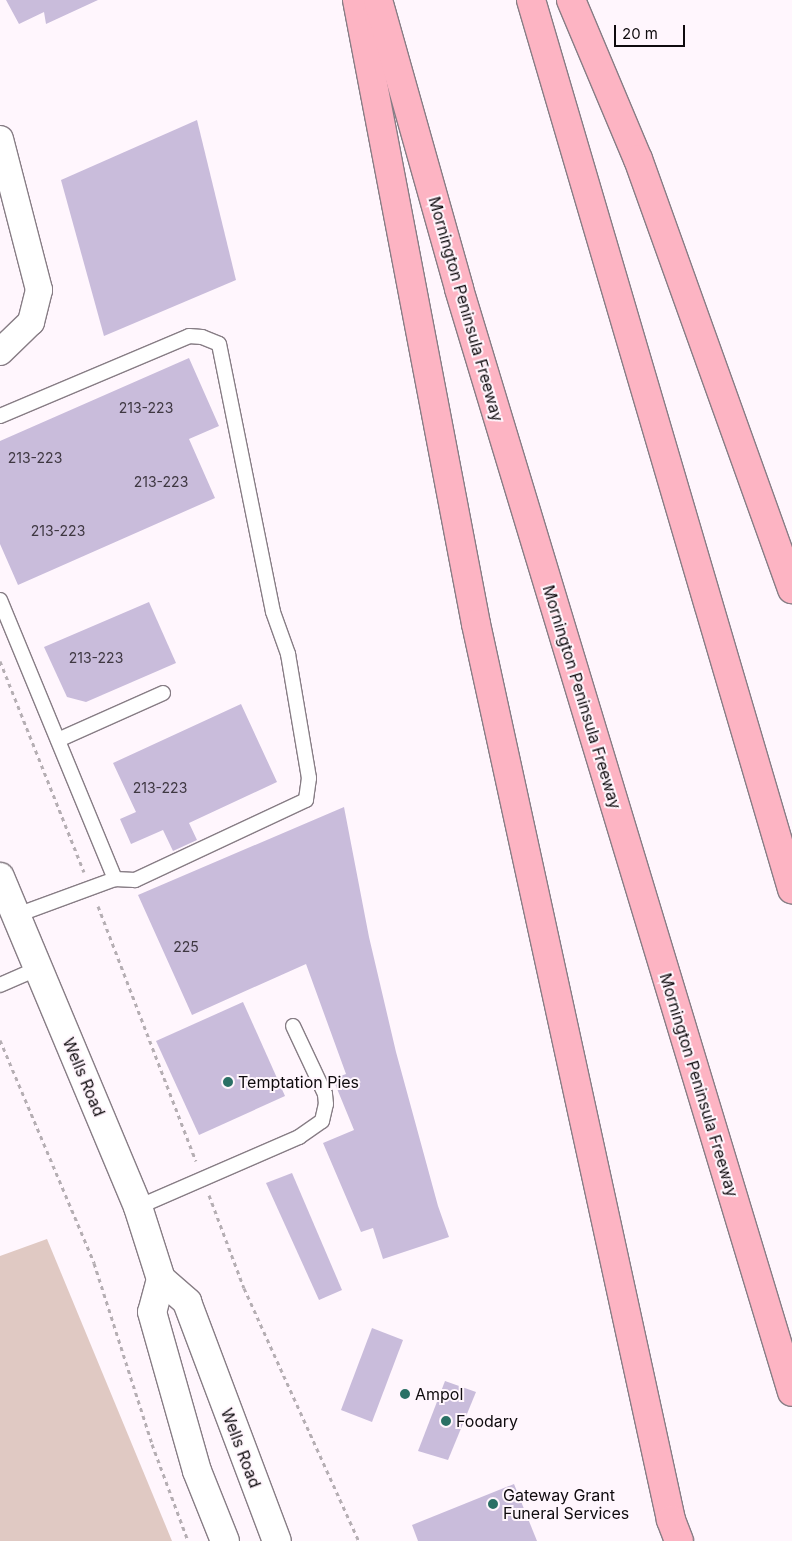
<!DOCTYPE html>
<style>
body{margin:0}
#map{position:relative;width:792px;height:1541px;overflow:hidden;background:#fff6fd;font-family:Inter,sans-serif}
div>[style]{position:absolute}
.green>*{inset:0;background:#e0c9c3}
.building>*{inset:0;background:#c9bcdb}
.path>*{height:3px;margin-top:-1.5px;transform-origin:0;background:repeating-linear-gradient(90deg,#b5aeb3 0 4px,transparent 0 8px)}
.roads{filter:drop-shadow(1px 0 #877d85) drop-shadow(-1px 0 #877d85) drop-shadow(0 1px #877d85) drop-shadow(0 -1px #877d85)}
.lane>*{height:14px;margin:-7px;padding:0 7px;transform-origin:7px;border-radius:7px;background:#fff}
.street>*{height:26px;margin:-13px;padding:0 13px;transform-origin:13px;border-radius:13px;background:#fff}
.secondary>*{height:28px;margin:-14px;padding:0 14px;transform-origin:14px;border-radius:14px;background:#fff}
.highway>*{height:28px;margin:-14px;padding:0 14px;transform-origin:14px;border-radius:14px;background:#fdb4c3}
.dots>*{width:14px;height:14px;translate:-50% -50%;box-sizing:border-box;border:2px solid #fff6fd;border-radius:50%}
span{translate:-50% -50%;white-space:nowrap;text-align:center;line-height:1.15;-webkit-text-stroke:4px #fff6fd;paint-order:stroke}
.number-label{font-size:14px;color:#3e3741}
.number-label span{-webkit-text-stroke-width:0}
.street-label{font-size:16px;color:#0f0b0e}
.poi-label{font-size:16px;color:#0f0b0e}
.left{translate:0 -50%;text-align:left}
.scale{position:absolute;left:614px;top:25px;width:71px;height:22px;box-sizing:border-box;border:2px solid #0f0b0e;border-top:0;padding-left:6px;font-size:15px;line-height:18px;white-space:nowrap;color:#0f0b0e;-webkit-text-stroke:4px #fff6fd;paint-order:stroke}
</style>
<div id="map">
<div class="green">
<i style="clip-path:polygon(47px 1239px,172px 1541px,0 1541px,0 1256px)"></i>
</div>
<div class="building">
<i style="clip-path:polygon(6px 0,98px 0,46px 24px,44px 12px,19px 24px)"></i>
<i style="clip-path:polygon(197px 120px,236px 280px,104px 336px,61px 180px)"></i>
<i style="clip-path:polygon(189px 358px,219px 426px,189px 439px,215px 498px,18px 585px,0 544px,0 441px)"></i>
<i style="clip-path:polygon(149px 602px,176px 663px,86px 702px,67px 697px,44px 647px)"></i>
<i style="clip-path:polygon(241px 704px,277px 782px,189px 823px,197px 840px,173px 851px,163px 830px,131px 844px,120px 819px,136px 812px,113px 763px)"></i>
<i style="clip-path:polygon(344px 807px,369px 937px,396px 1052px,438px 1206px,449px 1237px,383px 1259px,373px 1228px,361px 1232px,323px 1143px,354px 1130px,333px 1079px,346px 1074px,306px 964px,192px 1015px,138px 895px)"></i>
<i style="clip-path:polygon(243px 1002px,285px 1096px,199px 1135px,156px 1041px)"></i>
<i style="clip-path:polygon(292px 1173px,342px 1290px,319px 1300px,266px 1183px)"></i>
<i style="clip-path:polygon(372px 1328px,403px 1340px,372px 1422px,341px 1410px)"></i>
<i style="clip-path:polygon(445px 1381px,476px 1392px,448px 1460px,418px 1451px)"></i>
<i style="clip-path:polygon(514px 1484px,537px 1541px,418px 1541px,412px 1525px)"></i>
</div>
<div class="path">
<i style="left:0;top:661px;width:227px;rotate:68.3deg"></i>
<i style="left:98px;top:906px;width:273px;rotate:69deg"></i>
<i style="left:0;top:1040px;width:242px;rotate:67.1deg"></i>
<i style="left:94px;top:1263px;width:190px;rotate:72.2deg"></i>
<i style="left:152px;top:1444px;width:103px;rotate:69.6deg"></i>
<i style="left:209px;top:1195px;width:99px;rotate:69.4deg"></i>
<i style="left:244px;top:1288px;width:278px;rotate:65.6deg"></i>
</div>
<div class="roads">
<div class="lane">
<i style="left:0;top:416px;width:205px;rotate:-22.9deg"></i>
<i style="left:189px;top:336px;width:13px;rotate:4deg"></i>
<i style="left:202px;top:337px;width:18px;rotate:22deg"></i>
<i style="left:219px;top:344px;width:273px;rotate:78.6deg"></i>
<i style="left:273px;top:612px;width:45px;rotate:70.3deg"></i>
<i style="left:288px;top:654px;width:126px;rotate:80.4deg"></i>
<i style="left:309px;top:778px;width:22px;rotate:98deg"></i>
<i style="left:306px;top:800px;width:189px;rotate:154.9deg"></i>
<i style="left:135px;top:880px;width:20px;rotate:-177deg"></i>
<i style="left:115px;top:879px;width:104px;rotate:159.8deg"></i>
<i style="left:0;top:600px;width:302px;rotate:67.6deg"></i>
<i style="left:58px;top:740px;width:115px;rotate:-24.1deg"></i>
<i style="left:0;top:985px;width:43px;rotate:-23.6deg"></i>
<i style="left:138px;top:1207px;width:176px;rotate:-23.5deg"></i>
<i style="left:299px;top:1137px;width:28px;rotate:-35deg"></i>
<i style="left:322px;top:1121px;width:17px;rotate:-77deg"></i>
<i style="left:326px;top:1104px;width:10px;rotate:-96deg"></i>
<i style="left:325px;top:1094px;width:75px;rotate:-115.2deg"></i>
</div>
<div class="street">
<i style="left:0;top:139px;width:156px;rotate:75.5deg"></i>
<i style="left:39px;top:290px;width:33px;rotate:104deg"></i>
<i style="left:31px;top:322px;width:43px;rotate:135.9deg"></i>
</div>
<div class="secondary">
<i style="left:0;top:877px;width:358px;rotate:67.3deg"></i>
<i style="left:138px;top:1207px;width:76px;rotate:72.3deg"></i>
<i style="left:161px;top:1279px;width:35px;rotate:41deg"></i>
<i style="left:187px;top:1302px;width:255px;rotate:69.4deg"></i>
<i style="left:161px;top:1279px;width:34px;rotate:105deg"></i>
<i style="left:152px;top:1312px;width:165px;rotate:74.2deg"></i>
<i style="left:197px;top:1471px;width:75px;rotate:68.2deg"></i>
</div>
<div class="highway">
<i style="left:357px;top:0;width:635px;rotate:79.2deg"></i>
<i style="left:476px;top:624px;width:917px;rotate:77.72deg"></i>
<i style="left:671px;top:1520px;width:22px;rotate:69deg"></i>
<i style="left:378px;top:0;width:300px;rotate:74.3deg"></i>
<i style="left:459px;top:289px;width:1152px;rotate:73.2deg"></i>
<i style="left:531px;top:0;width:927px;rotate:73.64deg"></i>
<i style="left:571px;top:0;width:173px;rotate:67.2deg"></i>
<i style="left:638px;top:159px;width:457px;rotate:70.3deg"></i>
</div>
</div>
<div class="dots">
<i style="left:228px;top:1082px;background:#2a7065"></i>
<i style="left:405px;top:1394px;background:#2a7065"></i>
<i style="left:446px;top:1421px;background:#2a7065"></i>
<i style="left:493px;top:1504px;background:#2a7065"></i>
</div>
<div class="number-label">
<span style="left:146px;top:408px">213-223</span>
<span style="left:35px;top:458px">213-223</span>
<span style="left:161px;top:482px">213-223</span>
<span style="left:58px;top:531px">213-223</span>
<span style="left:96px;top:658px">213-223</span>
<span style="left:160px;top:788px">213-223</span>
<span style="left:186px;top:947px">225</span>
</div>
<div class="street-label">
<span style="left:466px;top:309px;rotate:74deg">Mornington Peninsula Freeway</span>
<span style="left:582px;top:697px;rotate:73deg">Mornington Peninsula Freeway</span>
<span style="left:84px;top:1077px;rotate:67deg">Wells Road</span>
<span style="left:699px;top:1085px;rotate:73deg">Mornington Peninsula Freeway</span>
<span style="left:241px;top:1448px;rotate:69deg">Wells Road</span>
</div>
<div class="poi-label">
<span class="left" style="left:238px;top:1082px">Temptation Pies</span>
<span class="left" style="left:415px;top:1394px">Ampol</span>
<span class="left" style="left:456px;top:1421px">Foodary</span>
<span class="left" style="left:503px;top:1504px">Gateway Grant<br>Funeral Services</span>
</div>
<div class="scale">20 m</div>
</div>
